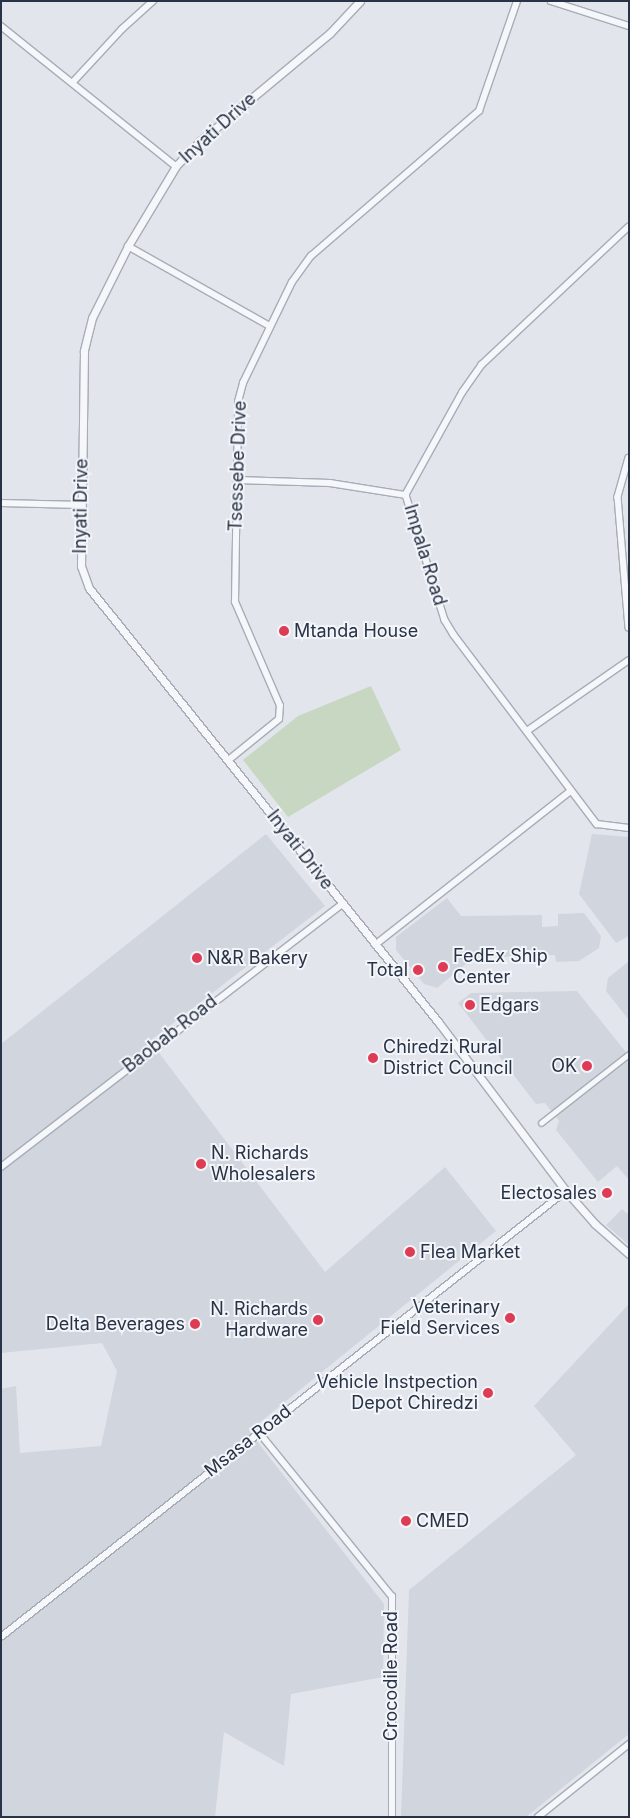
<!DOCTYPE html>
<style>
body{margin:0}
#map{position:relative;width:630px;height:1818px;overflow:hidden;background:#e2e6ec;font-family:Inter,sans-serif}
div>[style]{position:absolute}
.built>*{inset:0;background:#d0d5de}
.green>*{inset:0;background:#c8d7c2}
.roads{filter:drop-shadow(1px 0 #a6adb7) drop-shadow(-1px 0 #a6adb7) drop-shadow(0 1px #a6adb7) drop-shadow(0 -1px #a6adb7)}
.pedestrian>*{height:4.5px;margin:-2.25px;padding:0 2.25px;transform-origin:2.25px;border-radius:2.25px;background:#f6f7fa}
.minor>*{height:5.5px;margin:-2.75px;padding:0 2.75px;transform-origin:2.75px;border-radius:2.75px;background:#f6f7fa}
.tertiary>*{height:7px;margin:-3.5px;padding:0 3.5px;transform-origin:3.5px;border-radius:3.5px;background:#f6f7fa}
.dots>*{width:14px;height:14px;translate:-50% -50%;box-sizing:border-box;border:2px solid #f3f5f9;border-radius:50%}
span{translate:-50% -50%;white-space:nowrap;text-align:center;line-height:1.15;-webkit-text-stroke:4px #f3f5f9;paint-order:stroke}
.street-label{font-size:18px;color:#283347}
.poi-label{font-size:18px;color:#283347}
.left{translate:0 -50%;text-align:left}
.right{translate:-100% -50%;text-align:right}
.frame{position:absolute;inset:0;border:2px solid #283347;pointer-events:none}
</style>
<div id="map">
<div class="built">
<i style="clip-path:polygon(266px 834px,325px 906px,150px 1041px,325px 1272px,445px 1167px,496px 1231px,249px 1431px,384px 1604px,383px 1677px,291px 1694px,284px 1766px,224px 1732px,215px 1817px,1px 1817px,1px 1389px,16px 1386px,20px 1453px,101px 1446px,117px 1371px,102px 1343px,1px 1353px,1px 1044px)"></i>
<i style="clip-path:polygon(592px 834px,629px 837px,629px 936px,616px 943px,579px 894px)"></i>
<i style="clip-path:polygon(447px 898px,461px 916px,542px 915px,542px 927px,558px 926px,558px 914px,584px 913px,601px 936px,599px 948px,579px 961px,556px 962px,555px 955px,464px 958px,467px 963px,437px 988px,424px 984px,396px 950px,396px 937px)"></i>
<i style="clip-path:polygon(629px 961px,629px 1020px,606px 991px,608px 978px)"></i>
<i style="clip-path:polygon(577px 991px,629px 1056px,629px 1180px,617px 1166px,598px 1182px,556px 1130px,559px 1121px,545px 1103px,536px 1104px,458px 1003px,471px 993px)"></i>
<i style="clip-path:polygon(622px 1209px,629px 1215px,629px 1245px,606px 1225px)"></i>
<i style="clip-path:polygon(629px 1304px,629px 1734px,526px 1817px,401px 1817px,409px 1590px,576px 1455px,534px 1406px)"></i>
</div>
<div class="green">
<i style="clip-path:polygon(371px 686px,401px 750px,288px 817px,243px 760px,298px 716px)"></i>
</div>
<div class="roads">
<div class="pedestrian">
<i style="left:541px;top:1123px;width:112px;rotate:-38.1deg"></i>
</div>
<div class="minor">
<i style="left:551px;top:1px;width:82px;rotate:17.8deg"></i>
<i style="left:1px;top:26px;width:224px;rotate:38.7deg"></i>
<i style="left:73px;top:82px;width:72px;rotate:-47.2deg"></i>
<i style="left:122px;top:29px;width:42px;rotate:-42.1deg"></i>
<i style="left:629px;top:227px;width:202px;rotate:136.8deg"></i>
<i style="left:482px;top:365px;width:33px;rotate:125deg"></i>
<i style="left:463px;top:392px;width:118px;rotate:119deg"></i>
<i style="left:406px;top:495px;width:131px;rotate:72.7deg"></i>
<i style="left:445px;top:620px;width:17px;rotate:59deg"></i>
<i style="left:454px;top:635px;width:237px;rotate:52.9deg"></i>
<i style="left:597px;top:824px;width:32px;rotate:7deg"></i>
<i style="left:128px;top:246px;width:163px;rotate:29.4deg"></i>
<i style="left:629px;top:458px;width:41px;rotate:105.8deg"></i>
<i style="left:618px;top:497px;width:131px;rotate:85.2deg"></i>
<i style="left:237px;top:480px;width:93px;rotate:1.8deg"></i>
<i style="left:330px;top:483px;width:77px;rotate:9deg"></i>
<i style="left:1px;top:503px;width:80px;rotate:1.4deg"></i>
<i style="left:527px;top:731px;width:124px;rotate:-34.8deg"></i>
<i style="left:230px;top:759px;width:63px;rotate:-39.2deg"></i>
<i style="left:279px;top:719px;width:13px;rotate:-86deg"></i>
<i style="left:280px;top:706px;width:113px;rotate:-113.4deg"></i>
<i style="left:235px;top:602px;width:200px;rotate:-89.1deg"></i>
<i style="left:238px;top:402px;width:20px;rotate:-75deg"></i>
<i style="left:243px;top:383px;width:112px;rotate:-64.1deg"></i>
<i style="left:292px;top:282px;width:32px;rotate:-54deg"></i>
<i style="left:311px;top:256px;width:222px;rotate:-40.8deg"></i>
<i style="left:479px;top:111px;width:116px;rotate:-70.9deg"></i>
<i style="left:375px;top:945px;width:249px;rotate:-38.2deg"></i>
<i style="left:1px;top:1167px;width:431px;rotate:-37.6deg"></i>
<i style="left:259px;top:1432px;width:211px;rotate:51deg"></i>
<i style="left:392px;top:1596px;width:221px;rotate:90deg"></i>
<i style="left:1px;top:1637px;width:720px;rotate:-38.29deg"></i>
<i style="left:538px;top:1817px;width:117px;rotate:-38.7deg"></i>
</div>
<div class="tertiary">
<i style="left:360px;top:1px;width:44px;rotate:133.2deg"></i>
<i style="left:330px;top:33px;width:169px;rotate:140.3deg"></i>
<i style="left:200px;top:141px;width:35px;rotate:134deg"></i>
<i style="left:176px;top:166px;width:93px;rotate:121deg"></i>
<i style="left:128px;top:246px;width:80px;rotate:116.6deg"></i>
<i style="left:92px;top:318px;width:34px;rotate:104deg"></i>
<i style="left:84px;top:351px;width:215px;rotate:90.8deg"></i>
<i style="left:81px;top:566px;width:23px;rotate:70deg"></i>
<i style="left:89px;top:588px;width:558px;rotate:51.18deg"></i>
<i style="left:439px;top:1023px;width:211px;rotate:52.9deg"></i>
<i style="left:566px;top:1191px;width:44px;rotate:48.7deg"></i>
<i style="left:595px;top:1224px;width:45px;rotate:41.4deg"></i>
</div>
</div>
<div class="dots">
<i style="left:284px;top:631px;background:#de3b54"></i>
<i style="left:197px;top:958px;background:#de3b54"></i>
<i style="left:443px;top:967px;background:#de3b54"></i>
<i style="left:418px;top:970px;background:#de3b54"></i>
<i style="left:470px;top:1005px;background:#de3b54"></i>
<i style="left:373px;top:1058px;background:#de3b54"></i>
<i style="left:587px;top:1066px;background:#de3b54"></i>
<i style="left:201px;top:1164px;background:#de3b54"></i>
<i style="left:607px;top:1193px;background:#de3b54"></i>
<i style="left:410px;top:1252px;background:#de3b54"></i>
<i style="left:510px;top:1318px;background:#de3b54"></i>
<i style="left:318px;top:1320px;background:#de3b54"></i>
<i style="left:195px;top:1324px;background:#de3b54"></i>
<i style="left:488px;top:1393px;background:#de3b54"></i>
<i style="left:406px;top:1521px;background:#de3b54"></i>
</div>
<div class="street-label">
<span style="left:218px;top:128px;rotate:-42deg">Inyati Drive</span>
<span style="left:238px;top:466px;rotate:-88deg">Tsessebe Drive</span>
<span style="left:81px;top:506px;rotate:-89deg">Inyati Drive</span>
<span style="left:425px;top:555px;rotate:73deg">Impala Road</span>
<span style="left:300px;top:850px;rotate:52deg">Inyati Drive</span>
<span style="left:170px;top:1034px;rotate:-38deg">Baobab Road</span>
<span style="left:248px;top:1441px;rotate:-38deg">Msasa Road</span>
<span style="left:391px;top:1676px;rotate:-90deg">Crocodile Road</span>
</div>
<div class="poi-label">
<span class="left" style="left:294px;top:631px">Mtanda House</span>
<span class="left" style="left:453px;top:967px">FedEx Ship<br>Center</span>
<span class="left" style="left:207px;top:958px">N&amp;R Bakery</span>
<span class="right" style="left:408px;top:970px">Total</span>
<span class="left" style="left:480px;top:1005px">Edgars</span>
<span class="left" style="left:383px;top:1058px">Chiredzi Rural<br>District Council</span>
<span class="right" style="left:577px;top:1066px">OK</span>
<span class="left" style="left:211px;top:1164px">N. Richards<br>Wholesalers</span>
<span class="right" style="left:597px;top:1193px">Electosales</span>
<span class="left" style="left:420px;top:1252px">Flea Market</span>
<span class="right" style="left:500px;top:1318px">Veterinary<br>Field Services</span>
<span class="right" style="left:308px;top:1320px">N. Richards<br>Hardware</span>
<span class="right" style="left:185px;top:1324px">Delta Beverages</span>
<span class="right" style="left:478px;top:1393px">Vehicle Instpection<br>Depot Chiredzi</span>
<span class="left" style="left:416px;top:1521px">CMED</span>
</div>
<div class="frame"></div>
</div>
